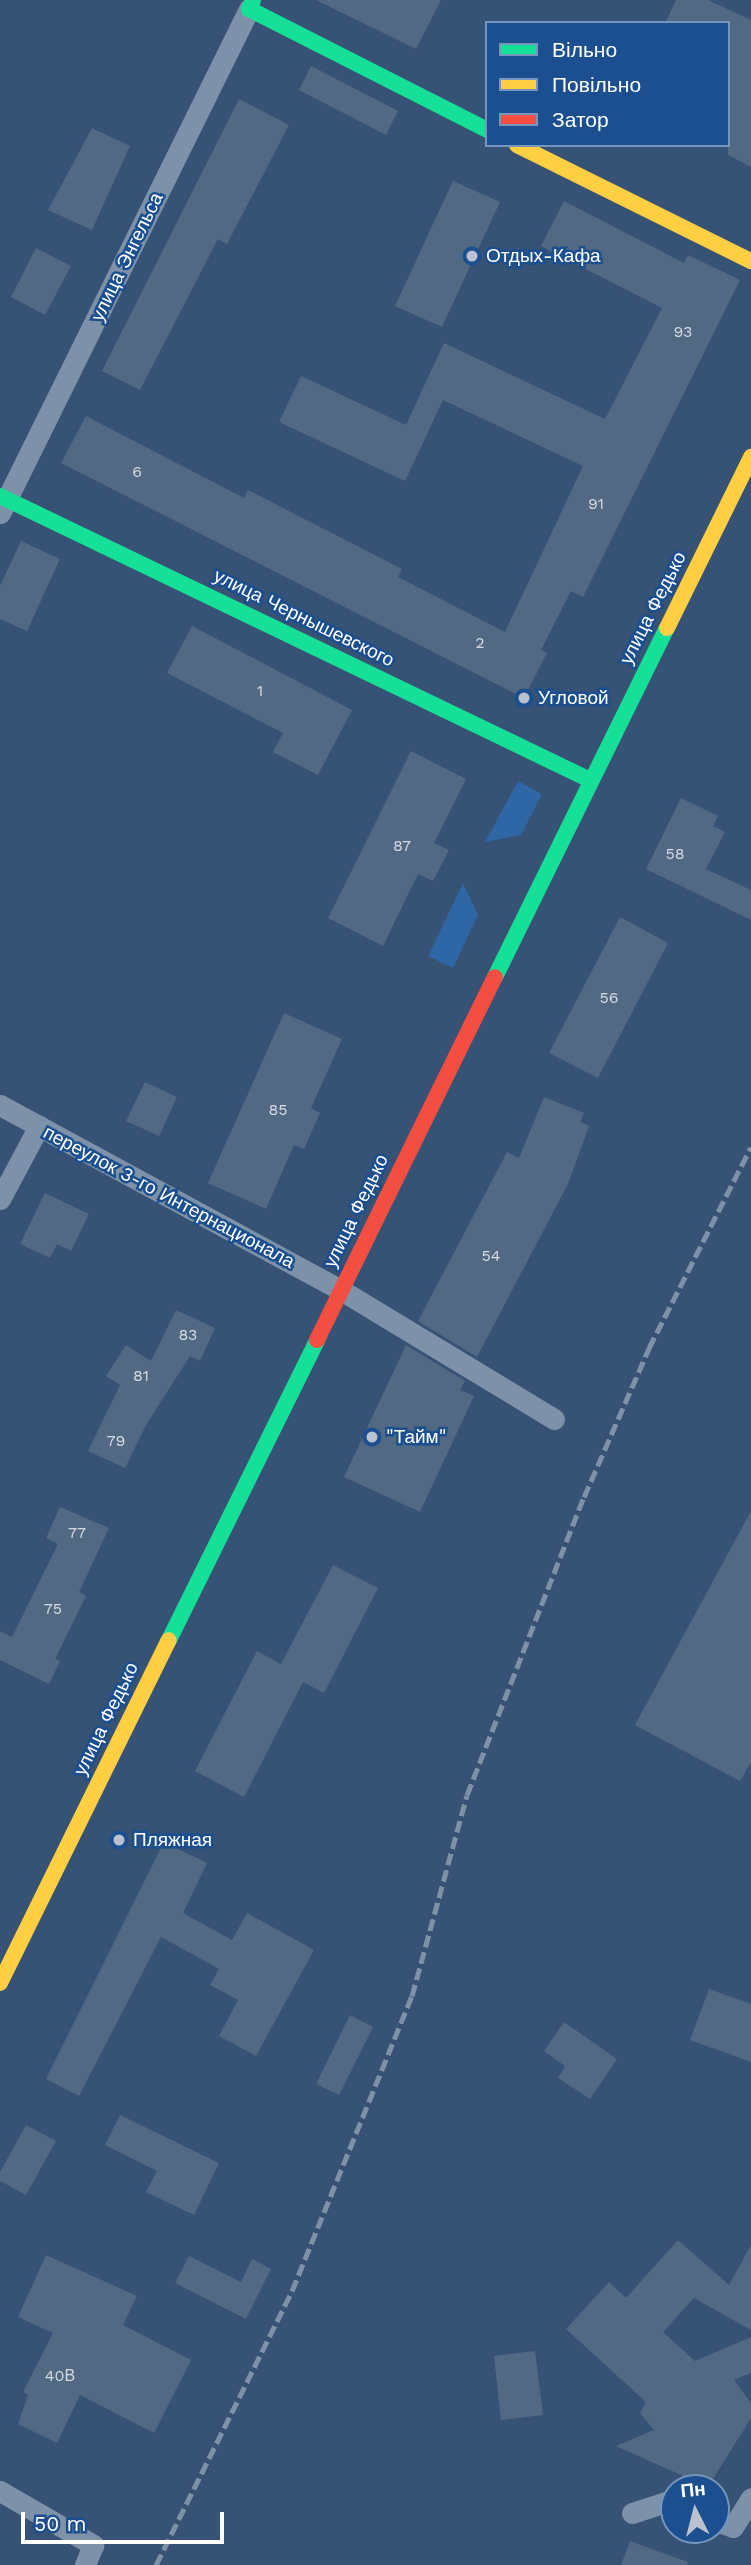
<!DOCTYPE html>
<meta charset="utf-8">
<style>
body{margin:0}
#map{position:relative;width:751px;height:2565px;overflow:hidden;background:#365274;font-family:"Work Sans",sans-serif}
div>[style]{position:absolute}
.green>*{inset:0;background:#2f66a5}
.building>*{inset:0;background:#526984}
.street>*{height:21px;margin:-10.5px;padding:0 10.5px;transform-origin:10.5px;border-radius:10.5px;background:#7d92a8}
.fast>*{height:16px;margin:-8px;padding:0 8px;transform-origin:8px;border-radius:8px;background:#16e098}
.slow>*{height:16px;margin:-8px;padding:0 8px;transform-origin:8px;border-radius:8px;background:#ffcf43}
.jam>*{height:16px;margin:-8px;padding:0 8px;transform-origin:8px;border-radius:8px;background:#f24e42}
.rail>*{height:5px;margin-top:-2.5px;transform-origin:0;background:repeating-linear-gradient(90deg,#7e92a7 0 12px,transparent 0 17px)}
.dots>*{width:19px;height:19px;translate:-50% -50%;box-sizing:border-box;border:4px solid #1b4f8f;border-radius:50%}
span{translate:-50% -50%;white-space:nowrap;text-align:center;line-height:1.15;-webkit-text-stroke:5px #1b4f8f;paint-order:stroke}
.number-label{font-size:16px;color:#d4dae0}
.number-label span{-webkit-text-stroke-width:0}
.poi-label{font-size:19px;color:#fff}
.left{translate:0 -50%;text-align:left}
.street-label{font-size:19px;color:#fff}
.legend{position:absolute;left:485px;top:21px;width:245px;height:126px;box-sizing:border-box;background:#1b4f8f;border:2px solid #7695bc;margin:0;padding:9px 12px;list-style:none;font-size:21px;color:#fff}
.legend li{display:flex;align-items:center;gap:14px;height:35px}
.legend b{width:35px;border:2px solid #7695bc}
.north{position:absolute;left:660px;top:2474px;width:70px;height:70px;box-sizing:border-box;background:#1b4f8f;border:2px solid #7695bc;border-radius:50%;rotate:354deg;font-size:19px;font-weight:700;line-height:28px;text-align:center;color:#fff}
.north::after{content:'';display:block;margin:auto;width:24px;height:32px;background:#b9c2ce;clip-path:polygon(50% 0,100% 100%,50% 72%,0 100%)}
.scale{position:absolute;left:21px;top:2512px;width:203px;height:32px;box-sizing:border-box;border:4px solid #fff;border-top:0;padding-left:9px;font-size:21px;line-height:24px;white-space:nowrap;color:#fff;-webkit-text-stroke:5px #1b4f8f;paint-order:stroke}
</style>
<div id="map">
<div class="green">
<i style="clip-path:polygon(518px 781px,542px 794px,521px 835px,485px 842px)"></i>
<i style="clip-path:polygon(463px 883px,478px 915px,453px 968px,428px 956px)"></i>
</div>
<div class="building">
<i style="clip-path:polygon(316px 0,441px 0,416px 49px)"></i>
<i style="clip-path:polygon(676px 0,708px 0,751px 20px,751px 167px,728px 155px,728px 23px,665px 23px)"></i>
<i style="clip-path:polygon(311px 66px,398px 111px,386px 135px,299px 90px)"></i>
<i style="clip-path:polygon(239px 99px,289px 125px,227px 244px,218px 239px,140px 390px,102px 371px)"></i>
<i style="clip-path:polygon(92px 128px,130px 146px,92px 230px,48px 210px)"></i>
<i style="clip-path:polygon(453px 181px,500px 202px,442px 327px,395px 306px)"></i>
<i style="clip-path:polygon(564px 201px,684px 263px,688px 255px,740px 280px,583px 597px,571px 591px,541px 650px,547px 653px,524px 698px,61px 463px,86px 416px,244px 498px,248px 490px,402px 569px,398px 577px,505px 632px,583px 466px,443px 400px,405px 481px,279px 422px,301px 376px,406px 425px,444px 343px,605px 419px,662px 308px,541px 246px)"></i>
<i style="clip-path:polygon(36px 248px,71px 266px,45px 315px,11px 297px)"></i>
<i style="clip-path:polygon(21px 541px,60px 559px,27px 631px,0 619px,0 586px)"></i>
<i style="clip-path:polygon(192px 626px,352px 710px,318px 775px,273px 752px,283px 733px,167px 673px)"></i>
<i style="clip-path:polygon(411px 751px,466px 779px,434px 843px,449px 850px,433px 881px,418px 874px,383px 946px,328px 918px)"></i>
<i style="clip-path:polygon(681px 798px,718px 816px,713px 826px,725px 832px,706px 869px,751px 890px,751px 920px,646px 869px)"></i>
<i style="clip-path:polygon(620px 917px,668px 943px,598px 1078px,549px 1053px)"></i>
<i style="clip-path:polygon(284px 1013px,342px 1039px,311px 1108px,320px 1113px,304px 1149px,294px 1145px,266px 1209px,208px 1183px)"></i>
<i style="clip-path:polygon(145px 1082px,177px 1097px,159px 1136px,126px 1121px)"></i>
<i style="clip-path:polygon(544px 1097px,584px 1113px,580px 1122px,589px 1126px,568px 1184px,477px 1357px,418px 1321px,507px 1152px,519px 1158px)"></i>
<i style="clip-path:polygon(45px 1193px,89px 1214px,71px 1251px,57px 1244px,50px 1258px,20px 1244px)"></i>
<i style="clip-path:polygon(176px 1310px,215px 1328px,200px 1361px,190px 1356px,146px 1425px,125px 1468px,88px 1451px,120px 1385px,106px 1376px,126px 1345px,151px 1361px)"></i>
<i style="clip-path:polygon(406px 1345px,465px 1381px,460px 1390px,474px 1396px,420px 1512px,344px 1477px)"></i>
<i style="clip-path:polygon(60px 1507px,109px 1528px,79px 1592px,86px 1596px,55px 1659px,60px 1661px,49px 1684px,0 1660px,0 1631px,12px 1637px,58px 1544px,46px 1538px)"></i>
<i style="clip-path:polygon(751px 1511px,751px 1762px,740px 1781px,635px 1725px)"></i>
<i style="clip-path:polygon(333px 1565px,378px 1588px,324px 1693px,303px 1682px,244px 1797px,195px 1771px,257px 1651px,281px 1664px)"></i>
<i style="clip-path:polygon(164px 1842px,207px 1863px,183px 1913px,232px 1940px,247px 1913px,314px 1950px,256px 2056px,219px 2036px,238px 2000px,210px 1985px,219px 1969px,161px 1937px,79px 2096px,46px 2079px)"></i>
<i style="clip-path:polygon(709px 1989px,751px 2004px,751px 2062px,690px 2040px)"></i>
<i style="clip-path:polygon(350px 2015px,373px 2027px,339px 2095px,316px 2084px)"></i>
<i style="clip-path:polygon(564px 2022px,617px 2059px,590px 2099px,558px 2078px,565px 2066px,544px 2051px)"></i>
<i style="clip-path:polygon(120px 2115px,219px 2163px,194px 2215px,146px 2192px,157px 2171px,105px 2145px)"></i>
<i style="clip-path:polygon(26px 2125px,56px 2141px,26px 2195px,0 2181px,0 2172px)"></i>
<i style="clip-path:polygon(678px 2240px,729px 2285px,751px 2245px,751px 2330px,694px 2298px,663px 2332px,695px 2361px,751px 2337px,751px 2373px,734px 2380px,751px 2403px,751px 2418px,708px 2487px,616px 2446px,654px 2430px,640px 2413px,646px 2402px,566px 2329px,609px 2282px,626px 2298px)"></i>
<i style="clip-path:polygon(46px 2255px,137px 2296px,123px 2325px,191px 2360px,154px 2433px,80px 2395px,57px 2443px,18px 2424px,28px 2395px,23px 2392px,53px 2333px,18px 2317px)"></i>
<i style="clip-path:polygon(189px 2256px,241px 2282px,252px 2259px,271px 2269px,246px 2319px,175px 2283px)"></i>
<i style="clip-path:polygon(535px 2351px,543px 2415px,501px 2420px,494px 2356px)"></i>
<i style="clip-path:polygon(630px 2541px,688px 2562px,687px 2565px,621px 2565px)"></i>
</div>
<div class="street">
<i style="left:0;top:513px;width:562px;rotate:-63.71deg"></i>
<i style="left:0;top:1105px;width:388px;rotate:28.5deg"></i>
<i style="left:341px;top:1290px;width:249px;rotate:31.2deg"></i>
<i style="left:0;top:1199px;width:83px;rotate:-61.9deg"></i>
<i style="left:0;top:2491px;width:108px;rotate:30.1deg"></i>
<i style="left:93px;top:2545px;width:22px;rotate:112deg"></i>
<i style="left:632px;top:2513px;width:36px;rotate:-18deg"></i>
<i style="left:666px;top:2502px;width:9px;rotate:21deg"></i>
<i style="left:716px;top:2521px;width:18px;rotate:19deg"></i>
<i style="left:733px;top:2527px;width:34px;rotate:-58deg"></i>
</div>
<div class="fast">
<i style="left:253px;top:0;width:10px;rotate:114deg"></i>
<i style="left:249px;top:9px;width:267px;rotate:26.9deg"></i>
<i style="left:0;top:496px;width:655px;rotate:25.7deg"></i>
<i style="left:495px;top:977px;width:389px;rotate:-63.8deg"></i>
<i style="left:169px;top:1640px;width:335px;rotate:-63.7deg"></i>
</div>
<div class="slow">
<i style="left:517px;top:145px;width:261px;rotate:26.4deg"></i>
<i style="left:667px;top:628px;width:191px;rotate:-63.8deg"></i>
<i style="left:0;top:1983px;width:382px;rotate:-63.8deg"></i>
</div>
<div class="jam">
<i style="left:317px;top:1340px;width:404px;rotate:-63.9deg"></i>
</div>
<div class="rail">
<i style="left:156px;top:2565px;width:306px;rotate:-63.6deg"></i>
<i style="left:292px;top:2291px;width:318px;rotate:-67.9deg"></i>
<i style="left:412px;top:1996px;width:208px;rotate:-74.7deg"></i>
<i style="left:467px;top:1795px;width:320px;rotate:-68.6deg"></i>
<i style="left:584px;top:1497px;width:163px;rotate:-66.4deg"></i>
<i style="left:649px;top:1348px;width:225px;rotate:-63.1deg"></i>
</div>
<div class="dots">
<i style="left:472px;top:256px;background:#b9c2ce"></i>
<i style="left:524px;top:698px;background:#b9c2ce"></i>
<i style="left:372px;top:1437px;background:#b9c2ce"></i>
<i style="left:119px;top:1840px;background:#b9c2ce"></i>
</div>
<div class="number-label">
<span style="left:683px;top:332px">93</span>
<span style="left:137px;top:472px">6</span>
<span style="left:596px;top:504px">91</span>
<span style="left:480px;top:643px">2</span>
<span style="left:260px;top:691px">1</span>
<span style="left:402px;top:846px">87</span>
<span style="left:675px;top:854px">58</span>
<span style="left:609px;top:998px">56</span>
<span style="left:278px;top:1110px">85</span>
<span style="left:491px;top:1256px">54</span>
<span style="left:188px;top:1335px">83</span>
<span style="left:141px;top:1376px">81</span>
<span style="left:116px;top:1441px">79</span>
<span style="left:77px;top:1533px">77</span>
<span style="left:53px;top:1609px">75</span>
<span style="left:60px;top:2376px">40В</span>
</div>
<div class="poi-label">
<span class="left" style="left:486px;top:256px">Отдых-Кафа</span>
<span class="left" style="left:538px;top:698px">Угловой</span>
<span class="left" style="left:386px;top:1437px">"Тайм"</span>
<span class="left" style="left:133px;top:1840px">Пляжная</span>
</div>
<div class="street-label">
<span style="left:127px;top:257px;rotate:-64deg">улица Энгельса</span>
<span style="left:653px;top:608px;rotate:-63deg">улица Федько</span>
<span style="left:304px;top:618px;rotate:26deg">улица Чернышевского</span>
<span style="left:169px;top:1197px;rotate:28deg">переулок 3-го Интернационала</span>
<span style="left:356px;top:1211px;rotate:-64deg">улица Федько</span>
<span style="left:106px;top:1719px;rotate:-64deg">улица Федько</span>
</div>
<ul class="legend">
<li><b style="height:9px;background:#16e098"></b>Вільно</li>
<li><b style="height:9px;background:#ffcf43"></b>Повільно</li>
<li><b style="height:9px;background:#f24e42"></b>Затор</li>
</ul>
<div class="north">Пн</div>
<div class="scale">50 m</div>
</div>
